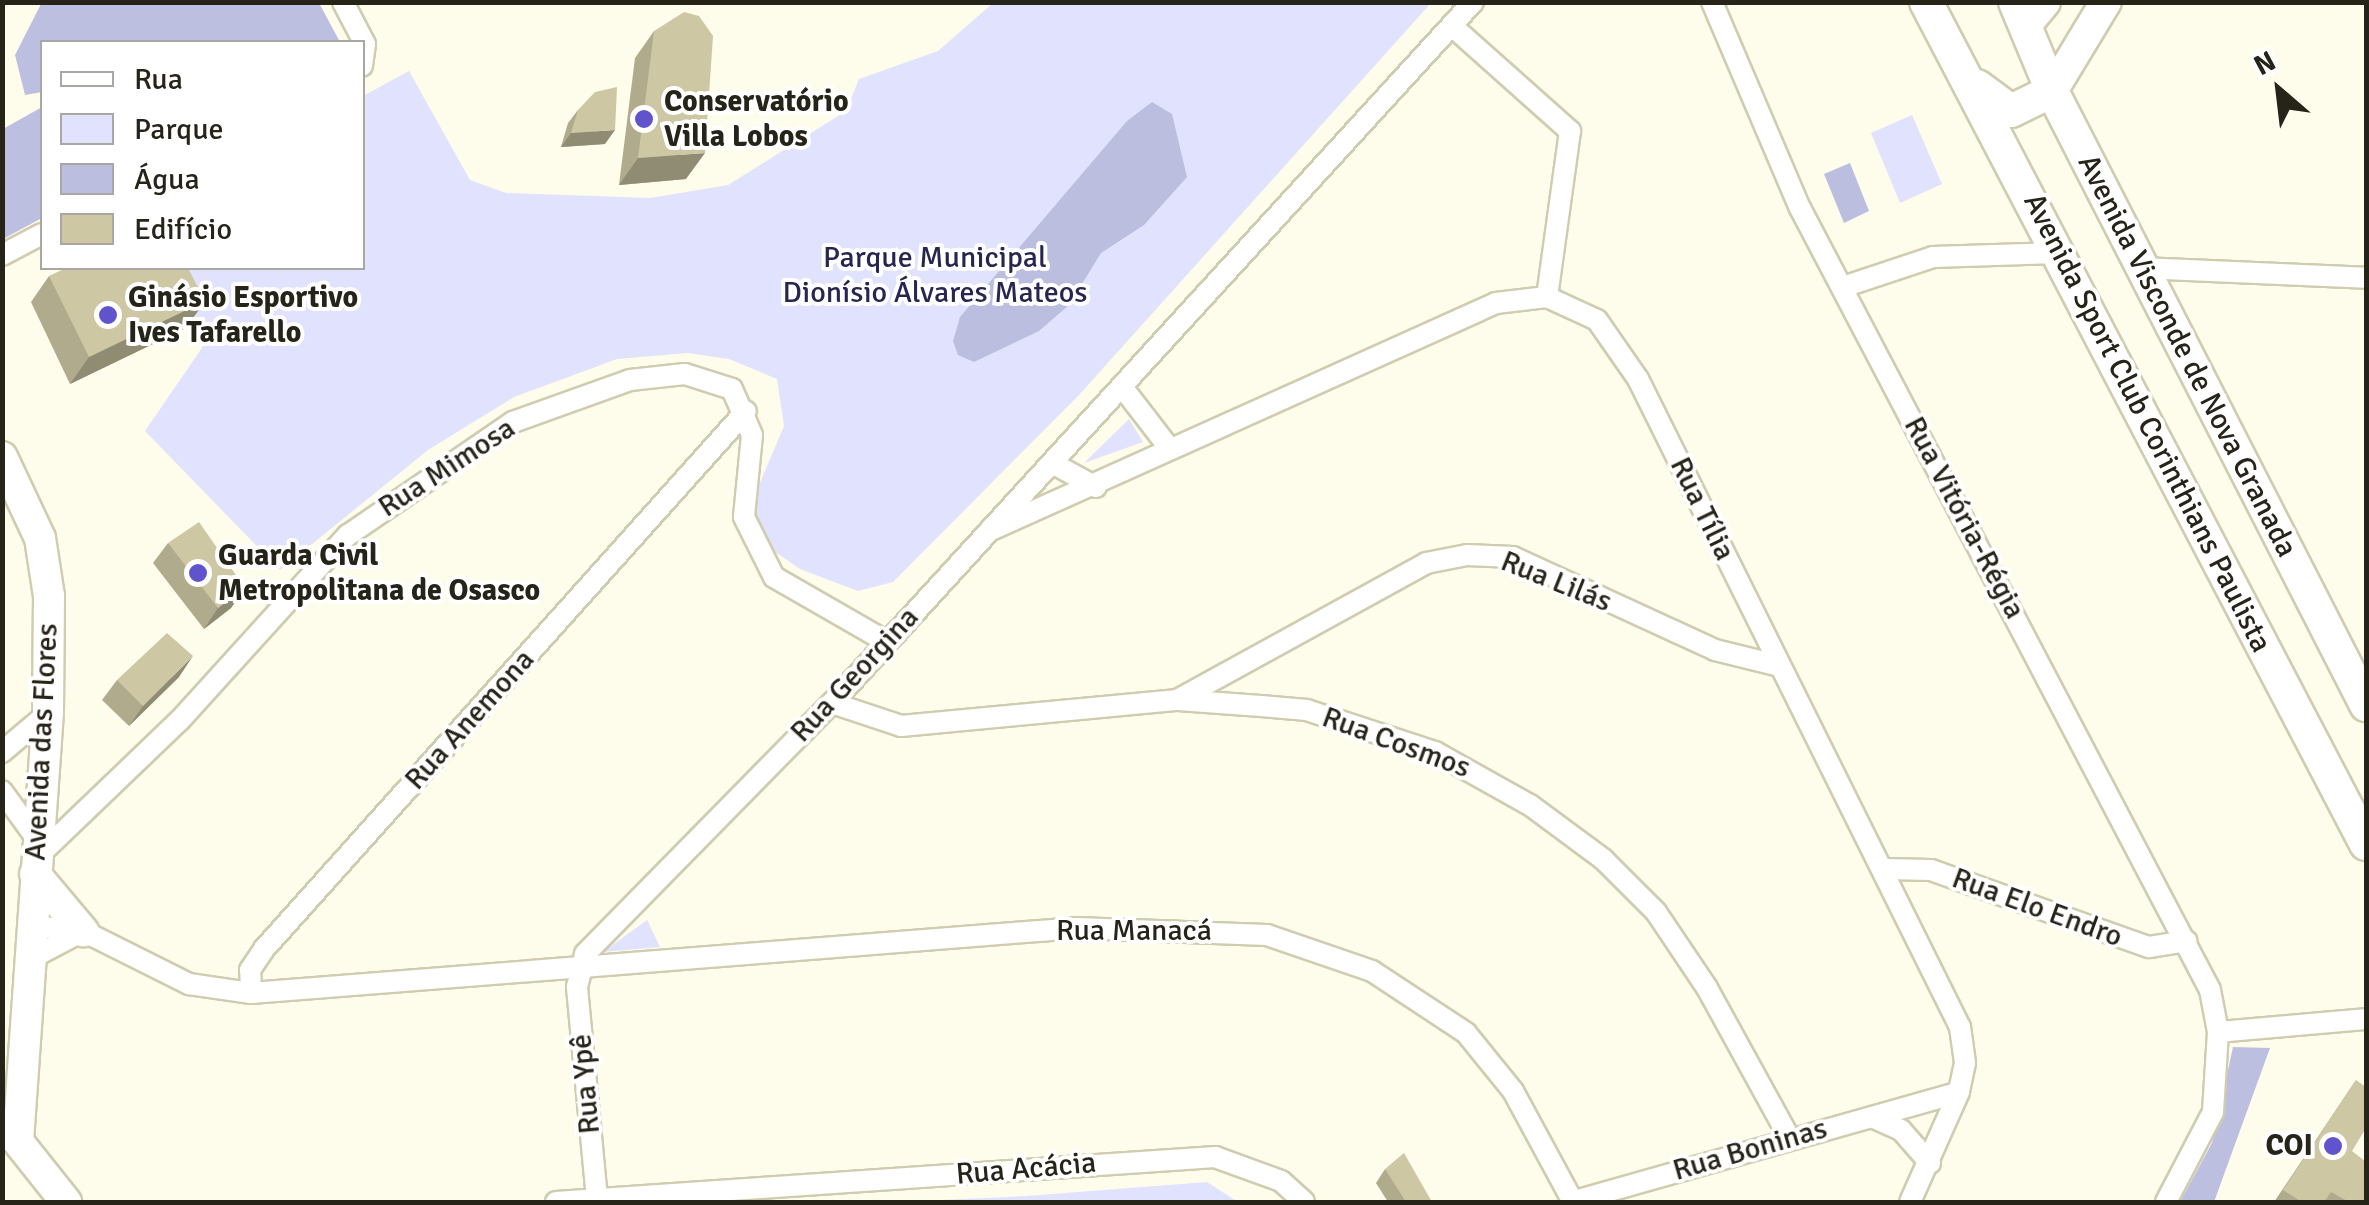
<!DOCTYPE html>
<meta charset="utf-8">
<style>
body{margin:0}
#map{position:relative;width:2369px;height:1205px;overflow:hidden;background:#fefceb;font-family:Signika,sans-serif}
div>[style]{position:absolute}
.green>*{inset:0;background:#e0e2fe}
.forest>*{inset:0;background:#bdbfe1}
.water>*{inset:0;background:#bcbee0}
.roads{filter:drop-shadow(2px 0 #d0ccb0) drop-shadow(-2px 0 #d0ccb0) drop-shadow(0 2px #d0ccb0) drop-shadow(0 -2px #d0ccb0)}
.street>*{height:20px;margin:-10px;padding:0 10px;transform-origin:10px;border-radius:10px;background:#fff}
.secondary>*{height:30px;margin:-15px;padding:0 15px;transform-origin:15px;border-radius:15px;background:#fff}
.primary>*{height:32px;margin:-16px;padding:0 16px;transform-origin:16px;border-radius:16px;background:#fff}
.wall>*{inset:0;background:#b0ab8d}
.shaded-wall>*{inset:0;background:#908b73}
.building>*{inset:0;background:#cdc7a4}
.dots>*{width:28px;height:28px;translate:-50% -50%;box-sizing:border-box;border:5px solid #fff;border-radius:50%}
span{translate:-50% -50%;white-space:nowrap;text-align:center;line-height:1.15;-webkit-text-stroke:8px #fff;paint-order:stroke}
.poi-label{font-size:30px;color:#262419;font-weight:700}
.left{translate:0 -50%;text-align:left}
.right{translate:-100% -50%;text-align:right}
.park-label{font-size:30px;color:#282551}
.street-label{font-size:30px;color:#262419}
.frame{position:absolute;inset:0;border:5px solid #262419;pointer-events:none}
.legend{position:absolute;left:40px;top:40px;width:325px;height:230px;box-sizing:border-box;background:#fff;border:2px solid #a8a7a3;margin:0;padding:12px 18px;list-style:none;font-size:30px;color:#262419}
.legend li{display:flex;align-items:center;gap:20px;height:50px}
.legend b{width:50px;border:2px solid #a8a7a3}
.north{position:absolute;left:2229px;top:40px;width:100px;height:100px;-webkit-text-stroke:8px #fff;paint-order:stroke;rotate:332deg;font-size:28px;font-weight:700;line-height:40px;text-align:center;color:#262419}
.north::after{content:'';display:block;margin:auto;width:35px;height:45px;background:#262419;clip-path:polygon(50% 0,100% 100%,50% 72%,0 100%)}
</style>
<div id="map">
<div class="green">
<i style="clip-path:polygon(993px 3px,1431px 3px,1079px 395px,893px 582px,858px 591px,800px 569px,761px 542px,751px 504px,784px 426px,777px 379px,729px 359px,688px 353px,617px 359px,514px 397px,428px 450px,280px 570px,145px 431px,206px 342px,176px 268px,362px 268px,363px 96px,409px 71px,470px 180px,506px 193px,650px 198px,728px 185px,846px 111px,859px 79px,938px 51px)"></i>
<i style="clip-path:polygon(1912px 115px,1942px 184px,1900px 203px,1871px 133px)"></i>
<i style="clip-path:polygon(1129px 419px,1143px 442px,1084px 463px)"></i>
<i style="clip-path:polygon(647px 920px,660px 947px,603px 952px)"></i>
<i style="clip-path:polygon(1207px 1182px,1238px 1202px,897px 1202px,1027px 1196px)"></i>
</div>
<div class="forest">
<i style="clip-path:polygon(42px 2px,319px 3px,340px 42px,42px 42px,42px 92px,25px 95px,15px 55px)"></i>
<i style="clip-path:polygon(42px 107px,42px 218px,3px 239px,3px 129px)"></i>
<i style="clip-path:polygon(2233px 1047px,2270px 1048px,2214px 1202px,2180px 1202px,2212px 1143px)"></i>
</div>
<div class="water">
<i style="clip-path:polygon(1152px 102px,1172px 114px,1187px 177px,1144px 225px,1101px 253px,1069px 305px,1039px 331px,974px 362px,958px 355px,953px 341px,960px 317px,1127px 121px)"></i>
<i style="clip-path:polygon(1850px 163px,1869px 211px,1844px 223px,1824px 174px)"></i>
</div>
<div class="roads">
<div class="street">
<i style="left:343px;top:2px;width:47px;rotate:62.4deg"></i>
<i style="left:365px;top:44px;width:22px;rotate:98deg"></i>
<i style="left:1712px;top:2px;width:224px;rotate:66.9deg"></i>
<i style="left:1800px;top:208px;width:883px;rotate:62.33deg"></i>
<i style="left:2210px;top:990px;width:43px;rotate:79.2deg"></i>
<i style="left:2218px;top:1032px;width:80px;rotate:93.6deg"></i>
<i style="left:2213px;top:1112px;width:102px;rotate:117.6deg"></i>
<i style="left:1452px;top:26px;width:158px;rotate:41.7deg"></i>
<i style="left:1570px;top:131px;width:168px;rotate:97.9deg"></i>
<i style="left:2px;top:255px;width:45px;rotate:-27.7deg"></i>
<i style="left:2141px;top:268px;width:225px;rotate:2.5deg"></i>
<i style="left:1843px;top:287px;width:95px;rotate:-18.4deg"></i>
<i style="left:1933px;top:257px;width:124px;rotate:-1.8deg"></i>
<i style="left:1123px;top:388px;width:77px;rotate:52.4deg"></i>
<i style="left:1052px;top:463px;width:50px;rotate:28.6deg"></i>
<i style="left:989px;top:531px;width:556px;rotate:-24.21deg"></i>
<i style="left:1496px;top:303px;width:51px;rotate:-6.7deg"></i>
<i style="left:1547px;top:297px;width:55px;rotate:24.7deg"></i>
<i style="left:1597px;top:320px;width:72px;rotate:55.2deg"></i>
<i style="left:1638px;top:379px;width:724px;rotate:63.58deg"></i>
<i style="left:1960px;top:1027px;width:36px;rotate:82deg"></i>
<i style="left:1965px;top:1063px;width:30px;rotate:102deg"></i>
<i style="left:1959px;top:1092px;width:120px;rotate:114deg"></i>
<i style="left:1179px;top:699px;width:282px;rotate:-28.8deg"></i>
<i style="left:1426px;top:563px;width:42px;rotate:-11deg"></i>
<i style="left:1467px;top:555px;width:46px;rotate:2.5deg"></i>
<i style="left:1513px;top:557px;width:222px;rotate:24.7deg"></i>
<i style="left:1715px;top:650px;width:67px;rotate:13.8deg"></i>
<i style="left:832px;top:703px;width:73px;rotate:18.4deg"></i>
<i style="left:901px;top:726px;width:278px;rotate:-5.4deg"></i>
<i style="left:1178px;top:700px;width:83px;rotate:4.1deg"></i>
<i style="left:1261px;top:706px;width:46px;rotate:5deg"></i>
<i style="left:1307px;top:710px;width:135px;rotate:18.2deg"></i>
<i style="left:1435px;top:752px;width:109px;rotate:29.2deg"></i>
<i style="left:1530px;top:805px;width:91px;rotate:36.5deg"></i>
<i style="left:1603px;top:859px;width:75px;rotate:45deg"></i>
<i style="left:1656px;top:912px;width:92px;rotate:56.1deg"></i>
<i style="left:1707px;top:988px;width:170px;rotate:61.2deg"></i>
<i style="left:2px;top:752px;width:59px;rotate:-40.2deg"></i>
<i style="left:2px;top:791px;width:58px;rotate:54.1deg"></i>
<i style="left:36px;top:858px;width:199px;rotate:-43.8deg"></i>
<i style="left:180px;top:720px;width:250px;rotate:-47.8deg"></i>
<i style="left:348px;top:535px;width:200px;rotate:-34.4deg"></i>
<i style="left:513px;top:422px;width:124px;rotate:-19.7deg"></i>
<i style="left:630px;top:380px;width:55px;rotate:-6.2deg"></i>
<i style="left:685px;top:374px;width:49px;rotate:17.7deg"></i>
<i style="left:732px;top:389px;width:50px;rotate:66.5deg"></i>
<i style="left:752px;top:435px;width:82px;rotate:95.6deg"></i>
<i style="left:744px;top:517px;width:67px;rotate:63.4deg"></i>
<i style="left:774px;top:577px;width:130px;rotate:29.9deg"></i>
<i style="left:1885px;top:869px;width:46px;rotate:1.2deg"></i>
<i style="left:1931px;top:870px;width:231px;rotate:19.5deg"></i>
<i style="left:2149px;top:947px;width:38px;rotate:-9deg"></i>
<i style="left:32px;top:926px;width:51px;rotate:5.6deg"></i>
<i style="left:83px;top:931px;width:119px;rotate:26.6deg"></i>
<i style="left:189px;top:984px;width:63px;rotate:8.3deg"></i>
<i style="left:251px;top:993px;width:829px;rotate:-4.5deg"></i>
<i style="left:1077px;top:928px;width:190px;rotate:2.1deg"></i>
<i style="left:1267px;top:935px;width:111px;rotate:18.9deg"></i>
<i style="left:1372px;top:971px;width:113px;rotate:33.4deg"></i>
<i style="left:1466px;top:1033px;width:75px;rotate:51deg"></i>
<i style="left:1513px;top:1091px;width:126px;rotate:61.6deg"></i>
<i style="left:30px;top:959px;width:58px;rotate:-27.9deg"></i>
<i style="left:251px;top:993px;width:23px;rotate:-92deg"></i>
<i style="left:250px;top:970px;width:25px;rotate:-56deg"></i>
<i style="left:264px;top:949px;width:722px;rotate:-48.14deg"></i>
<i style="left:2218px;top:1032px;width:149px;rotate:-5deg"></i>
<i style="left:1872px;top:1117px;width:32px;rotate:24deg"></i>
<i style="left:1901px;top:1130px;width:44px;rotate:48.7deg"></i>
<i style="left:597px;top:1199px;width:213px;rotate:-95.4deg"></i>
<i style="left:577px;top:987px;width:34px;rotate:-76deg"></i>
<i style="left:585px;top:954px;width:352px;rotate:-45.5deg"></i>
<i style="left:832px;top:703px;width:950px;rotate:-47.56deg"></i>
<i style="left:556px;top:1202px;width:661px;rotate:-3.91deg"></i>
<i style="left:1215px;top:1157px;width:70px;rotate:20deg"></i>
<i style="left:1281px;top:1181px;width:31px;rotate:42deg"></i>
<i style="left:1571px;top:1202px;width:403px;rotate:-15.8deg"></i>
</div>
<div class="secondary">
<i style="left:2025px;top:26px;width:31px;rotate:-50deg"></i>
<i style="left:2052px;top:91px;width:104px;rotate:-58.8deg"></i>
<i style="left:2px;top:457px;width:89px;rotate:64.9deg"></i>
<i style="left:40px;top:538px;width:59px;rotate:81.2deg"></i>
<i style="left:49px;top:596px;width:116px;rotate:90.5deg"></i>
<i style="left:48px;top:712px;width:428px;rotate:94deg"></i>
<i style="left:35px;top:874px;width:75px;rotate:49.9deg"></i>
<i style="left:4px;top:1124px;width:100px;rotate:51.5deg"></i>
</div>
<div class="primary">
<i style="left:1926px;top:2px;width:950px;rotate:62.41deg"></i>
<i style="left:2015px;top:2px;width:96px;rotate:67.4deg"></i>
<i style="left:2052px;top:91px;width:690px;rotate:62.91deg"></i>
<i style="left:1977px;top:86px;width:42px;rotate:36.3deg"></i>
<i style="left:2011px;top:111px;width:46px;rotate:-26deg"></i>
</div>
</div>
<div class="wall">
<i style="clip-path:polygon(654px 31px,686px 179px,619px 185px,635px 58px)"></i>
<i style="clip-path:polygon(578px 110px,605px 144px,561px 147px,568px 123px)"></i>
<i style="clip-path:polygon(49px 276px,205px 301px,186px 328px,70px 384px,31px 302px)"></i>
<i style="clip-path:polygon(168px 543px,245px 588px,231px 608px,204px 629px,153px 563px)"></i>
<i style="clip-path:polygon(179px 677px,129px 726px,102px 700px,117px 680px)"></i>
<i style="clip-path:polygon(2356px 1080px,2352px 1151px,2366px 1202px,2274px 1202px)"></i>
<i style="clip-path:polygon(1385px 1169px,1432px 1202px,1388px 1202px,1376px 1183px)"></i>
</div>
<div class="shaded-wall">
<i style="clip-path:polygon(615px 130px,605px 144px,561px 147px,571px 133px)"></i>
<i style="clip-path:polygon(705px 153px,686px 179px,619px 185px,638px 158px)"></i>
<i style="clip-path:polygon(205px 301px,186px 328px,70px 384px,89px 357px)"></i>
<i style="clip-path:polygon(245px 588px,231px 608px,204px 629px,218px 608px)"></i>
<i style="clip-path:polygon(193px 656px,179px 677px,129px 726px,143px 706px)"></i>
</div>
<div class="building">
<i style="clip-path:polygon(684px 12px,699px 16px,713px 36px,705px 153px,638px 158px,654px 31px)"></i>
<i style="clip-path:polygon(617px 87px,615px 130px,571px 133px,578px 110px,595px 92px)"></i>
<i style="clip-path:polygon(66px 268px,188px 268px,205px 301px,89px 357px,49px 276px)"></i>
<i style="clip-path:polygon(199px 522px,245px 588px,218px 608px,168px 543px)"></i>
<i style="clip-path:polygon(167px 633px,193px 656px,143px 706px,117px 680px)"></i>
<i style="clip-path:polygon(2356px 1080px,2366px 1087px,2366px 1128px,2352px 1151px,2366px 1162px,2366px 1202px,2349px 1202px,2331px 1192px,2324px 1202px,2302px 1202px,2283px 1190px)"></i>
<i style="clip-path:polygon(1404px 1153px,1432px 1202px,1406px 1202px,1385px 1169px)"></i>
</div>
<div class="dots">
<i style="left:644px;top:119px;background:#6053cc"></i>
<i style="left:108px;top:315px;background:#6053cc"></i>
<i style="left:198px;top:573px;background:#6053cc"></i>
<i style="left:2333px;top:1146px;background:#6053cc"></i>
</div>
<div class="poi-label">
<span class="left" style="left:664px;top:119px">Conservatório<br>Villa Lobos</span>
<span class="left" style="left:128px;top:315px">Ginásio Esportivo<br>Ives Tafarello</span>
<span class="left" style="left:218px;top:573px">Guarda Civil<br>Metropolitana de Osasco</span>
<span class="right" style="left:2313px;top:1146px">COI</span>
</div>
<div class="park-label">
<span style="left:935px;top:275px">Parque Municipal<br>Dionísio Álvares Mateos</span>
</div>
<div class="street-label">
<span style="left:2187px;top:356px;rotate:63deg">Avenida Visconde de Nova Granada</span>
<span style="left:2147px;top:423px;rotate:63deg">Avenida Sport Club Corinthians Paulista</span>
<span style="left:447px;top:468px;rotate:-33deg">Rua Mimosa</span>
<span style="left:1702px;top:509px;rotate:64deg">Rua Tília</span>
<span style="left:1964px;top:518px;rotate:62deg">Rua Vitória-Régia</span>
<span style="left:1556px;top:582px;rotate:22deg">Rua Lilás</span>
<span style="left:855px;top:675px;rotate:-47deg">Rua Georgina</span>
<span style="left:470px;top:720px;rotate:-48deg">Rua Anemona</span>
<span style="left:42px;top:742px;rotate:-87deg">Avenida das Flores</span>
<span style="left:1396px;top:743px;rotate:20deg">Rua Cosmos</span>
<span style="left:2037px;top:908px;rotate:20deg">Rua Elo Endro</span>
<span style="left:1134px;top:931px">Rua Manacá</span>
<span style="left:586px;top:1084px;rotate:-95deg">Rua Ypê</span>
<span style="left:1750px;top:1150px;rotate:-16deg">Rua Boninas</span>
<span style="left:1026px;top:1169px;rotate:-5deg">Rua Acácia</span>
</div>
<div class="frame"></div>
<ul class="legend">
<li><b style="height:12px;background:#fff"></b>Rua</li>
<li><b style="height:28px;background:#e0e2fe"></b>Parque</li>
<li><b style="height:28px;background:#bcbee0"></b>Água</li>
<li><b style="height:28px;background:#cdc7a4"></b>Edifício</li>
</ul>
<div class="north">N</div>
</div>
